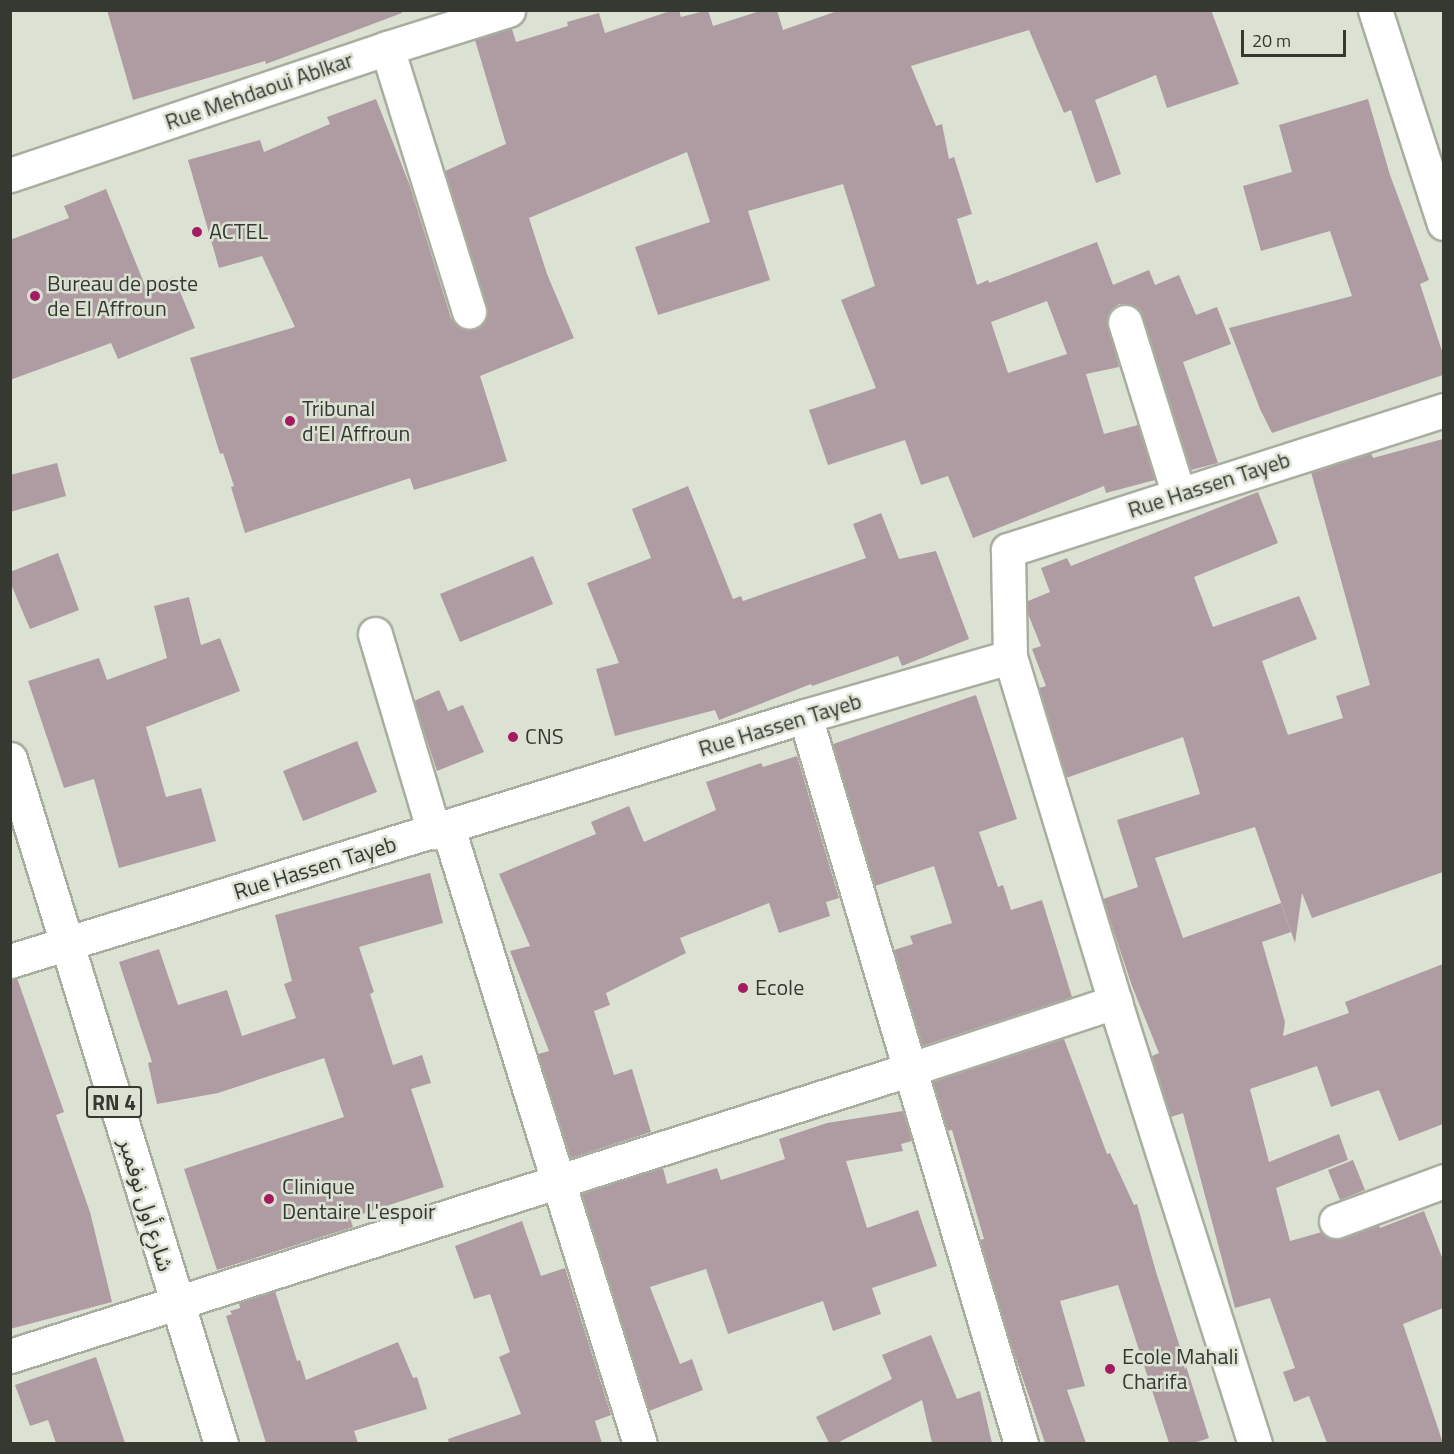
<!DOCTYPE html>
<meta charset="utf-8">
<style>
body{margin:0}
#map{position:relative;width:1454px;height:1454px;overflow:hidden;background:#dce2d3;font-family:"Titillium Web","Noto Sans Arabic",sans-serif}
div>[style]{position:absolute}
.building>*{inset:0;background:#ae9ca2}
.roads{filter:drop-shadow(2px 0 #a8ae9f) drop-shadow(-2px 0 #a8ae9f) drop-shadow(0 2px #a8ae9f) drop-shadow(0 -2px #a8ae9f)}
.street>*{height:33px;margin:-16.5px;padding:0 16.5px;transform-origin:16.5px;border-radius:16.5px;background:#fff}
.secondary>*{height:33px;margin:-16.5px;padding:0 16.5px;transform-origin:16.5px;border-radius:16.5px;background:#fff}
.primary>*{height:33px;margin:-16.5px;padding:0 16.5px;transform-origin:16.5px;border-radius:16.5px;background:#fff}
.dots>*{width:16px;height:16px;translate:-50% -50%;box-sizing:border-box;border:3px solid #dce2d3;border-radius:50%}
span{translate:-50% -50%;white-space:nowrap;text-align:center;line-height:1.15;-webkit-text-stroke:5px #dce2d3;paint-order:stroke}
.shield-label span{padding:2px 4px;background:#dce2d3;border:2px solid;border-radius:4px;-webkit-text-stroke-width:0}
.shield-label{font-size:21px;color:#363932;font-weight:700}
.street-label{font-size:22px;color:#363932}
.poi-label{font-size:22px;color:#363932}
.left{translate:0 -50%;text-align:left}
.frame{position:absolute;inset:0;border:12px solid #363932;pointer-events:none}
.scale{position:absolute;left:1241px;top:30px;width:105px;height:27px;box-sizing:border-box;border:3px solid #363932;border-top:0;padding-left:8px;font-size:18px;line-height:21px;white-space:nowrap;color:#363932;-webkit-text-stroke:4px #dce2d3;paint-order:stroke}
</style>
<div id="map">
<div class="building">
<i style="clip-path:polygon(107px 10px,401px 10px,402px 13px,266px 64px,265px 61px,133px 100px)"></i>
<i style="clip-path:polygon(evenodd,673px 10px,679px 10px,681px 17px,708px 10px,713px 26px,763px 10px,777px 10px,783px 30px,840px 10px,1211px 10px,1239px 84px,1167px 108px,1156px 75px,1095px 100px,1121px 174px,1096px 183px,1071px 110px,1064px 113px,1029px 30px,911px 66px,936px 126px,942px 124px,949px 159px,954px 157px,972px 214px,957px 219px,977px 285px,988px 280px,989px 283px,1097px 242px,1113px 285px,1149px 270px,1155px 285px,1179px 275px,1196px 315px,1217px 307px,1231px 344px,1183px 362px,1218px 463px,1191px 470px,1143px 316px,1137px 308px,1129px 304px,1119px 304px,1112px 309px,1107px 318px,1119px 367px,1086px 374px,1104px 434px,1138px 425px,1155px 480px,1106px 493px,1104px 486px,973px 538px,948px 476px,921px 485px,905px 440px,828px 465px,809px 410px,876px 388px,841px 300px,875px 286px,843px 184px,748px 211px,770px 280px,658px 315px,635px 247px,710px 222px,687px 152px,529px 218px,547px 274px,574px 338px,480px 376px,507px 461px,414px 490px,410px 478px,245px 533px,231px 487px,234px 486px,223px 453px,220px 454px,190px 358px,295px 327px,262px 256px,219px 268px,188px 160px,260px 140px,264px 152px,330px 124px,327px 117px,376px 99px,410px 186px,451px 318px,457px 326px,464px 330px,474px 330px,483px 324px,487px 316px,487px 306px,445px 171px,506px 144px,475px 40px,512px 29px,516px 42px,568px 26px,567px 22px,599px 13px,605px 33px,673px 10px,1047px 301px,1067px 354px,1008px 373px,991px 322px,1047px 301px)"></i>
<i style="clip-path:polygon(1368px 99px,1390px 175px,1429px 280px,1420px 284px,1443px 354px,1443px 375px,1272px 433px,1260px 409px,1229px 328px,1352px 296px,1330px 231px,1261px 251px,1243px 186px,1292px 172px,1279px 125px)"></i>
<i style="clip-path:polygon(106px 189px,146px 288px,174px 277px,195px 328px,118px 359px,111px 343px,10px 380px,10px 240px,69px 218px,64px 206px)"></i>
<i style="clip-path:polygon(1443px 439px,1443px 872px,1312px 918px,1302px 893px,1295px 943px,1255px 827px,1155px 858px,1183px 938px,1281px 903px,1291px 932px,1262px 942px,1285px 1022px,1283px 1036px,1349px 1013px,1345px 1002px,1443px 964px,1443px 1124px,1399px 1141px,1379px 1090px,1331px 1107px,1317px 1066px,1250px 1089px,1269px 1162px,1339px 1134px,1348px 1160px,1276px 1188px,1290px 1241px,1322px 1232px,1332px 1239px,1342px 1239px,1379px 1225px,1380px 1228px,1424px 1211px,1443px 1260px,1443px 1308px,1403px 1324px,1443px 1443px,1327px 1443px,1309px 1396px,1294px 1402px,1283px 1372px,1295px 1368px,1270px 1298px,1235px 1308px,1183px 1113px,1171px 1117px,1152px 1056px,1159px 1053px,1132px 986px,1103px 899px,1138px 887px,1117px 820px,1200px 794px,1183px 737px,1066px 778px,1039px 688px,1046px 686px,1032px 649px,1041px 646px,1028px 614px,1028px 601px,1050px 592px,1041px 568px,1067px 558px,1071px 566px,1258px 492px,1278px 543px,1194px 577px,1213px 627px,1299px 596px,1317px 639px,1262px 661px,1288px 735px,1343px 718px,1336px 696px,1370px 685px,1311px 472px,1371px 453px,1373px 458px)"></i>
<i style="clip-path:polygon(57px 463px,66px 496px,10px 512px,10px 475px)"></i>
<i style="clip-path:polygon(688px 486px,733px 599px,741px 596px,743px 601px,866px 558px,853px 524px,881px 513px,899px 559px,936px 551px,969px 639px,902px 666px,898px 656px,812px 686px,811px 684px,719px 720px,715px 710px,615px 736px,596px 669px,619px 663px,587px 583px,651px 558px,632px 509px)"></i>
<i style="clip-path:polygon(58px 553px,79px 610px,30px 629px,10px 582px,10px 572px)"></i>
<i style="clip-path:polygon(533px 556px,553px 604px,460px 642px,440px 594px)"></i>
<i style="clip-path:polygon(189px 597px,201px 645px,220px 638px,240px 691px,146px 727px,166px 797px,201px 788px,216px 841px,119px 868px,94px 779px,64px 788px,28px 681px,99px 658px,107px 680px,167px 658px,154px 606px)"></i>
<i style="clip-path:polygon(439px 690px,448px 711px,463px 705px,484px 752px,437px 771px,414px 701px)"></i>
<i style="clip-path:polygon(976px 695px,1017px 819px,979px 832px,998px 887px,1003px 885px,1011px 910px,1042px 900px,1072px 997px,922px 1046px,894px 950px,913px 944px,910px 936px,952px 923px,934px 866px,875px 886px,833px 744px)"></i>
<i style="clip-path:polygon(357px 741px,377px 792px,303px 821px,283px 771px)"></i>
<i style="clip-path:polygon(797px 756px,839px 898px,826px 902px,830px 916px,779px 933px,769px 903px,680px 938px,686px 953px,606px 993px,610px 1005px,594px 1011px,614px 1075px,632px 1069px,651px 1132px,571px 1158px,538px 1054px,549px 1051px,510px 951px,530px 946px,499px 874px,596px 834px,591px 822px,629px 806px,644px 842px,716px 810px,706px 782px,761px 763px,763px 767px)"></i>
<i style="clip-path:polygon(430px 873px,443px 923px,359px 947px,374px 992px,370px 994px,393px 1065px,422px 1055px,431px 1083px,411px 1089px,444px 1187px,350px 1218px,353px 1227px,217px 1270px,184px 1169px,344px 1117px,324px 1058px,218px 1093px,157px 1104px,148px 1063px,152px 1062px,119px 962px,159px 949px,178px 1005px,227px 990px,242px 1036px,296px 1018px,284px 984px,292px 981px,275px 915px)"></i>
<i style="clip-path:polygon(17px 978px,64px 1112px,56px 1115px,90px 1212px,112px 1302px,10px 1329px,10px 979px)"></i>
<i style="clip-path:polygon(1064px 1039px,1107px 1154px,1110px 1153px,1134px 1205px,1137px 1204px,1156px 1272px,1209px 1438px,1194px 1443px,1169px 1443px,1118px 1285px,1060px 1301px,1085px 1386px,1067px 1390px,1086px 1443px,1045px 1443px,1010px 1341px,980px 1240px,984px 1239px,952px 1130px,948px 1131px,933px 1082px)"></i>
<i style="clip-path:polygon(903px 1111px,912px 1141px,901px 1144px,903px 1151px,846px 1161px,867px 1228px,918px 1210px,937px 1266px,872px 1288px,881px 1314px,833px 1331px,823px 1301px,728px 1334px,706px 1269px,650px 1287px,680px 1364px,692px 1359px,703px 1390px,649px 1411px,582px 1194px,663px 1168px,667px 1184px,717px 1168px,721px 1180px,785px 1159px,779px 1139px,827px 1123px)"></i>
<i style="clip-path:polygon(1353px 1160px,1365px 1190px,1340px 1200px,1328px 1170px)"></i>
<i style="clip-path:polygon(522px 1221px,541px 1276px,565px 1268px,611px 1415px,595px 1421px,602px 1443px,449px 1443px,448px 1439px,521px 1414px,499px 1357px,510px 1352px,490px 1294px,474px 1299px,455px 1246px)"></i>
<i style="clip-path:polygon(275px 1291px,297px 1361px,300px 1360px,306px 1380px,398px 1342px,413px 1378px,417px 1377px,427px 1409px,354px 1431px,358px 1443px,266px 1443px,226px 1316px,232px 1314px,230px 1311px,240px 1308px,239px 1303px)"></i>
<i style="clip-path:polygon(931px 1335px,957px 1399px,980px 1391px,992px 1443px,932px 1443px,922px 1400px,837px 1443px,829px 1443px,816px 1417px,892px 1379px,882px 1355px)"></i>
<i style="clip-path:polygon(96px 1357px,125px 1443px,56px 1443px,48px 1420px,30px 1426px,15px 1385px)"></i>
</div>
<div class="roads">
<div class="street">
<i style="left:1375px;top:10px;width:224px;rotate:72.1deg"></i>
<i style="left:387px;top:48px;width:276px;rotate:72.7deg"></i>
<i style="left:1125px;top:322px;width:181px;rotate:72.7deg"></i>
<i style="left:375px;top:634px;width:207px;rotate:73.4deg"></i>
<i style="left:805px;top:716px;width:759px;rotate:73.47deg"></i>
<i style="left:448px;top:828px;width:645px;rotate:72.69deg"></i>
<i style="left:10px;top:961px;width:832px;rotate:-17.13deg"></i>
<i style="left:805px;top:716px;width:213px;rotate:-16.1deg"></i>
<i style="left:1336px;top:1221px;width:115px;rotate:-20.3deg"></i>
<i style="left:10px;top:1356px;width:946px;rotate:-17.67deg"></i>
<i style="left:911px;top:1069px;width:215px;rotate:-18.2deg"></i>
<i style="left:1255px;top:1444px;width:464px;rotate:-107.6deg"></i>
<i style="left:1115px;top:1002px;width:361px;rotate:-106.9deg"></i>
<i style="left:1010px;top:657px;width:107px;rotate:-91.1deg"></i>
<i style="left:1008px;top:550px;width:458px;rotate:-17.8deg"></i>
</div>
<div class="secondary">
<i style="left:10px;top:175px;width:398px;rotate:-18.6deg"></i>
<i style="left:387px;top:48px;width:127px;rotate:-17.4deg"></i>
</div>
<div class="primary">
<i style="left:10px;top:759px;width:717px;rotate:72.88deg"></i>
</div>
</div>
<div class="dots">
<i style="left:197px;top:232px;background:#a51b62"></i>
<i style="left:35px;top:296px;background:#a51b62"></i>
<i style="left:290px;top:421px;background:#a51b62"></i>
<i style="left:513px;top:737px;background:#a51b62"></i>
<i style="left:743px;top:988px;background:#a51b62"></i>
<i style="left:269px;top:1199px;background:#a51b62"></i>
<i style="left:1110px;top:1369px;background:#a51b62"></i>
</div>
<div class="shield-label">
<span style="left:114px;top:1102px">RN 4</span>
</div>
<div class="street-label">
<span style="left:259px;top:91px;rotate:-19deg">Rue Mehdaoui Ablkar</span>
<span style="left:1209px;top:485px;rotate:-18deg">Rue Hassen Tayeb</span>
<span style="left:780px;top:725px;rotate:-17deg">Rue Hassen Tayeb</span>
<span style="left:315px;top:868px;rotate:-17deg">Rue Hassen Tayeb</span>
<span style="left:146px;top:1205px;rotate:73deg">شارع أول نوفمبر</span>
</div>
<div class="poi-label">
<span class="left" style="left:209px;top:232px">ACTEL</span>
<span class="left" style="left:47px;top:296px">Bureau de poste<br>de El Affroun</span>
<span class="left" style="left:302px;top:421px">Tribunal<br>d'El Affroun</span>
<span class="left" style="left:525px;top:737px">CNS</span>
<span class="left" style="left:755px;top:988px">Ecole</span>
<span class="left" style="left:282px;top:1199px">Clinique<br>Dentaire L'espoir</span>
<span class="left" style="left:1122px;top:1369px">Ecole Mahali<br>Charifa</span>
</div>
<div class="frame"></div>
<div class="scale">20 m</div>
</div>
